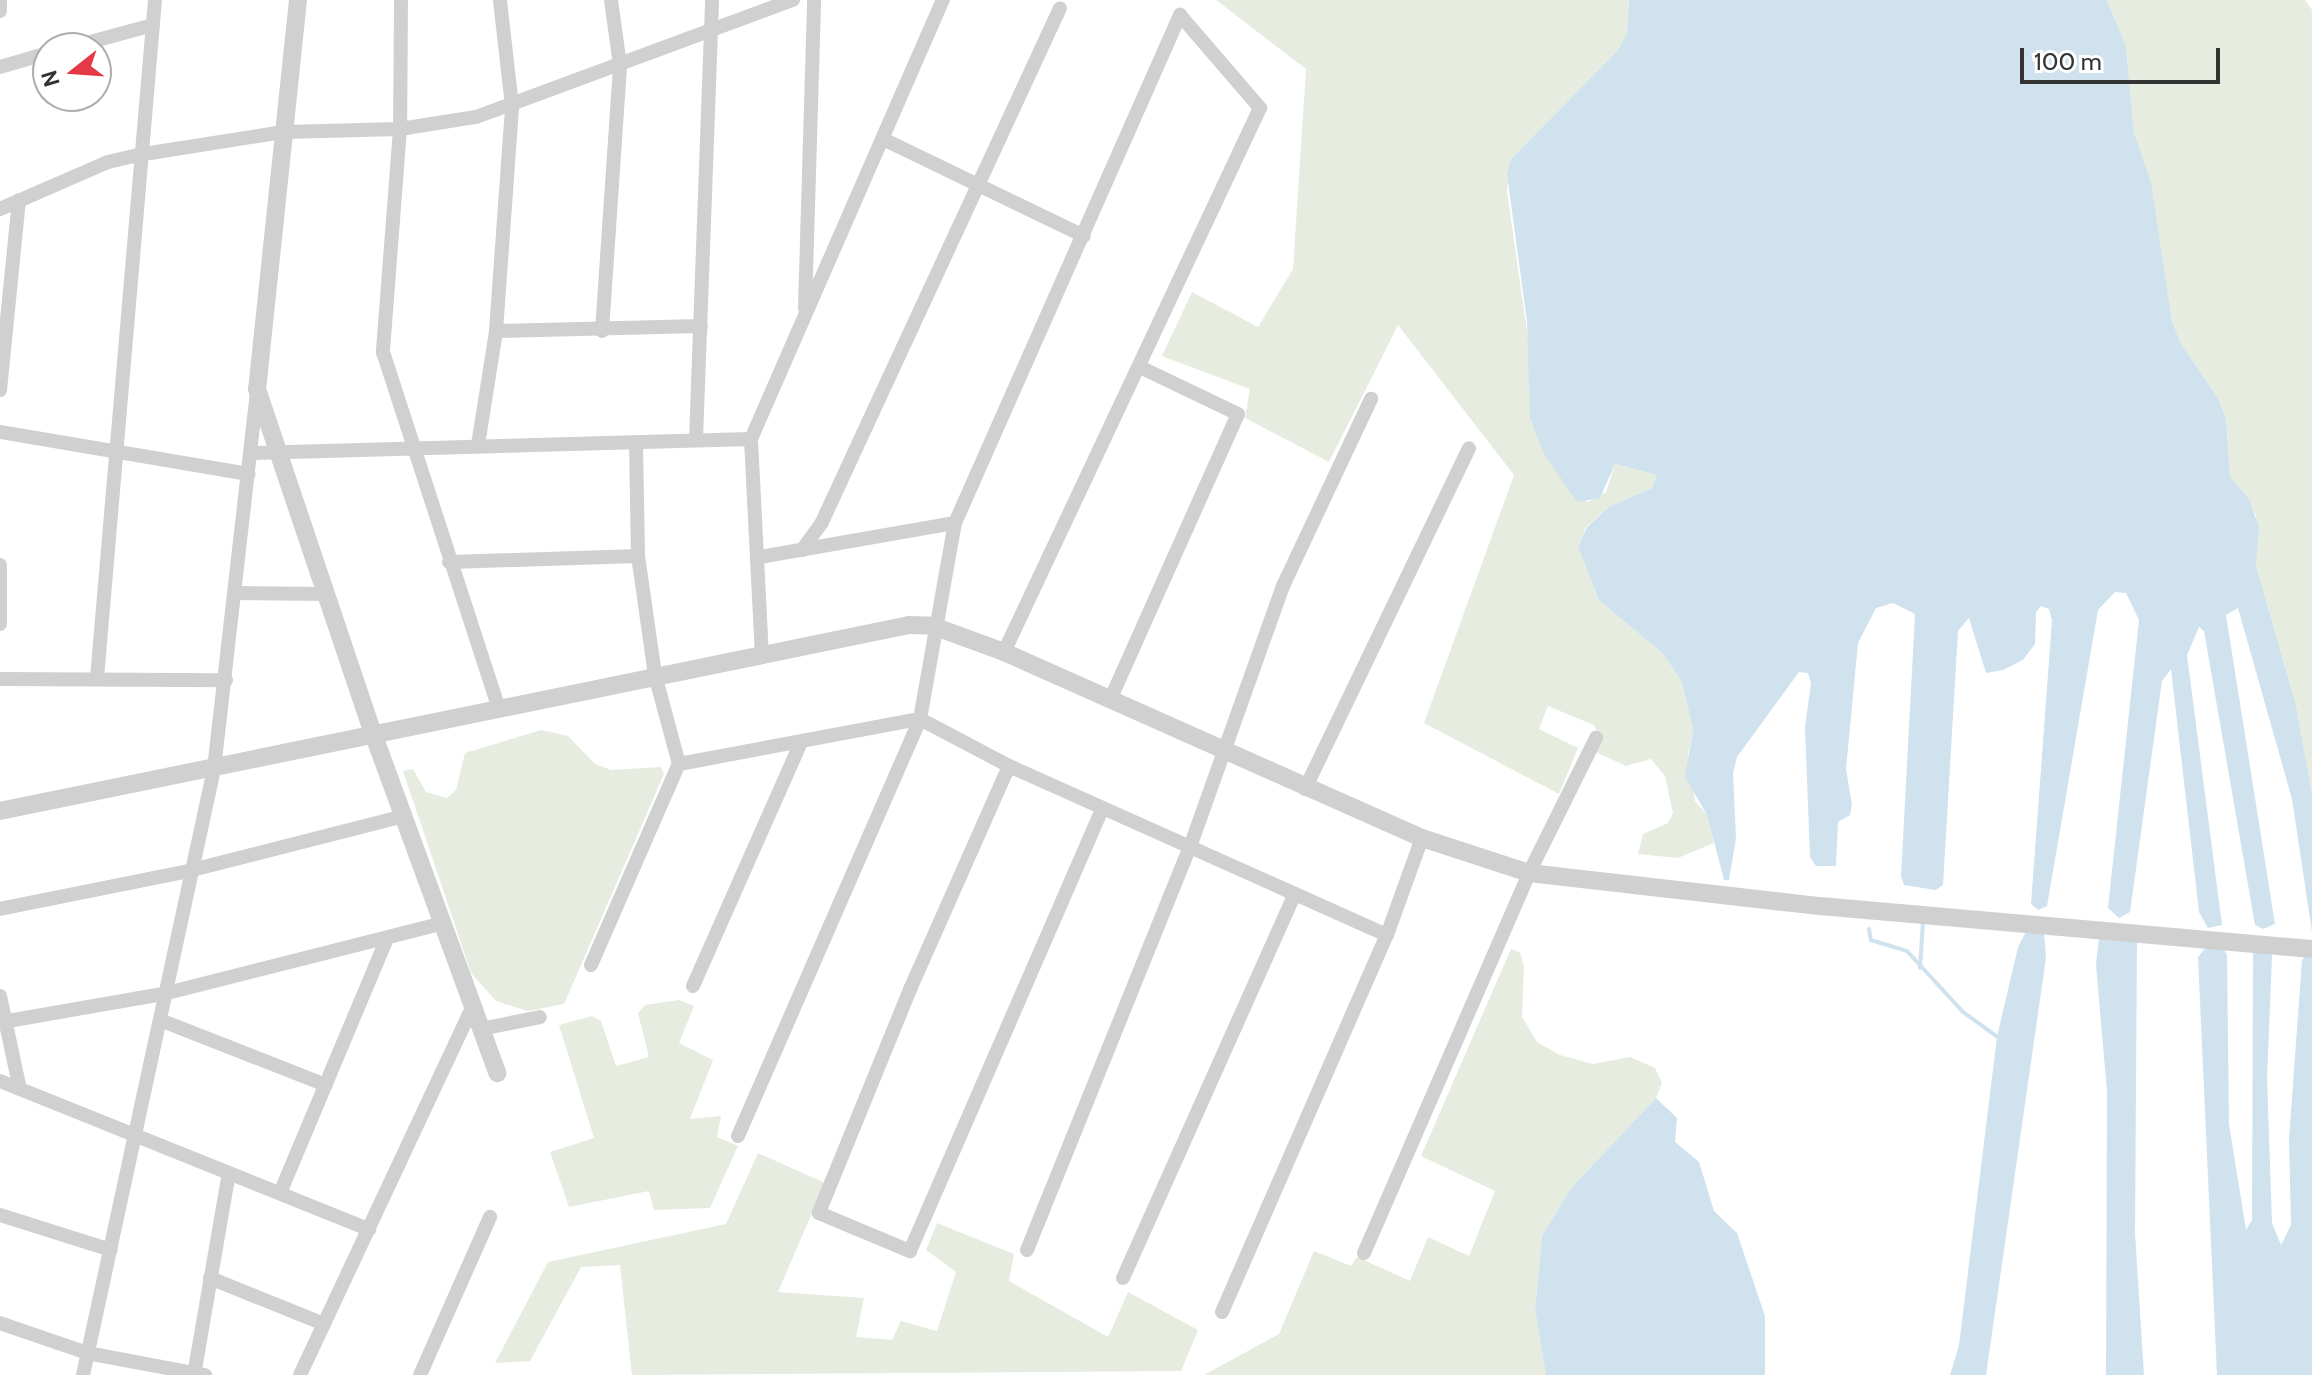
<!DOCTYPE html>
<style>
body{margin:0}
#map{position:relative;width:2312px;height:1375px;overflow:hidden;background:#fff;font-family:Cabin,sans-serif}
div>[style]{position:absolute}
.green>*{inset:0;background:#e6ecdf}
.water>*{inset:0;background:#cfe2ee}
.stream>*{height:4px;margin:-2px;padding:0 2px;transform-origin:2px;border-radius:2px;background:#cfe2ee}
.minor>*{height:14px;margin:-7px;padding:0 7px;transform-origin:7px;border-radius:7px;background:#d0d0d0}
.tertiary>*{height:18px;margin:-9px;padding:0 9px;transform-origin:9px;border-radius:9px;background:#d0d0d0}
span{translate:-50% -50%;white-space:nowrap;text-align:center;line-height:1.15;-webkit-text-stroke:8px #fff;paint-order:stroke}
.north{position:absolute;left:32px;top:32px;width:80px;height:80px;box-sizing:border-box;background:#fff;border:2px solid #adadad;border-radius:50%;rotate:253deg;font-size:22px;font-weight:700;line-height:32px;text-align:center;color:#333}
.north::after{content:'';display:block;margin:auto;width:28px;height:36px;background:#e63946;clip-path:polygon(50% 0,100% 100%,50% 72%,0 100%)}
.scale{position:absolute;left:2020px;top:48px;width:200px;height:36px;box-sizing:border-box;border:4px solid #333;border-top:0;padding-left:10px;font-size:24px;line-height:28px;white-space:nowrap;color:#333;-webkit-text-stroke:6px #fff;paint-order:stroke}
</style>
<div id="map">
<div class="green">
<i style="clip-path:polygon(1216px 0,1629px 0,1627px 33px,1618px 50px,1511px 159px,1507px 192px,1529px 345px,1568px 486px,1588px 502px,1606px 492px,1615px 464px,1657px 475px,1652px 488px,1610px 506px,1586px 527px,1578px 547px,1599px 600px,1663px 654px,1682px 682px,1693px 730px,1688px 754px,1695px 801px,1707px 815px,1714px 843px,1678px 858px,1638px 854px,1643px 834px,1668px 823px,1673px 813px,1665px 776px,1651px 759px,1626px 766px,1596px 752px,1600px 739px,1594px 725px,1548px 706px,1539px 729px,1578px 748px,1559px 794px,1424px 723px,1514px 475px,1398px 325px,1329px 462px,1245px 418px,1250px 389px,1162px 356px,1192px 292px,1258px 327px,1293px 269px,1306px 69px)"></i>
<i style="clip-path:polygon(2107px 0,2305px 0,2312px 10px,2312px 794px,2296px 705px,2256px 565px,2256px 515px,2230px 477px,2226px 419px,2218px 398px,2181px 344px,2172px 321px,2155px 214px,2134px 133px,2126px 46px)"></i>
<i style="clip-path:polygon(541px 730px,568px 736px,595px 764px,611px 770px,661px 767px,664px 774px,564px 1004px,528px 1011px,496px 1001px,471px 973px,403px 771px,413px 769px,426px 792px,447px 798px,456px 790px,465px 753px)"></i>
<i style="clip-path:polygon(1511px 949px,1520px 952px,1524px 967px,1522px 1017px,1537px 1042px,1560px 1055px,1593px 1064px,1630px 1057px,1655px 1068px,1662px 1083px,1656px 1098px,1571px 1188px,1542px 1236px,1535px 1310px,1546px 1375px,1204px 1375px,1279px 1334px,1314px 1251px,1351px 1266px,1357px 1257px,1410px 1281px,1428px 1237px,1469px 1256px,1495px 1191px,1421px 1156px)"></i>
<i style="clip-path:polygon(679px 1000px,694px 1006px,679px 1043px,713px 1060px,690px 1119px,721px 1116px,717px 1137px,738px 1146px,710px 1208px,654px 1210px,649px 1191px,569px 1207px,550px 1152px,594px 1138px,559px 1025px,592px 1016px,601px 1021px,616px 1066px,649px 1057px,638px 1013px,645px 1005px)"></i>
<i style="clip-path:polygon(758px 1153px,825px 1183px,778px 1292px,864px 1298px,856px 1337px,892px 1340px,901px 1321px,937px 1331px,956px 1272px,926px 1250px,937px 1223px,1014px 1254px,1009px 1281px,1108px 1337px,1128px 1292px,1198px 1330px,1181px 1371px,632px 1375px,620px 1265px,581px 1267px,530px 1361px,495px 1363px,548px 1262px,726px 1224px)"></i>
</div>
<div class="water">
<i style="clip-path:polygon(1629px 0,2107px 0,2126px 46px,2134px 133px,2151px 183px,2172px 321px,2181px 344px,2218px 398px,2226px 419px,2230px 477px,2249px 499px,2259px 527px,2256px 565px,2296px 705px,2312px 794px,2312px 932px,2292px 799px,2238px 608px,2226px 615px,2275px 924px,2263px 929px,2255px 925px,2204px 631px,2199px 627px,2187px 655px,2222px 925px,2208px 928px,2199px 912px,2171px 669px,2162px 681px,2130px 912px,2119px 918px,2108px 908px,2139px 620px,2126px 593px,2115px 592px,2098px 610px,2047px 906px,2038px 910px,2031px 904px,2052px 620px,2049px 609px,2041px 606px,2036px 612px,2035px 644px,2023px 660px,2003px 670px,1986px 673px,1969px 618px,1958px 631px,1943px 885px,1936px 890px,1904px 885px,1901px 876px,1915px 614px,1893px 603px,1876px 608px,1858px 643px,1846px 769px,1852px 805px,1850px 815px,1838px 822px,1836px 866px,1816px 866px,1810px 857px,1805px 727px,1811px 683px,1808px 673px,1799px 672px,1737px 757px,1733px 773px,1736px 838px,1729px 880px,1724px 880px,1707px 815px,1685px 777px,1693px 730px,1682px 682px,1663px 654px,1599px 600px,1578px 547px,1587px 527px,1610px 506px,1652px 488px,1657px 475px,1615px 464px,1600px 498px,1577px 502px,1544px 454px,1530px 418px,1527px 322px,1507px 174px,1511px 159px,1618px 50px,1627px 33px)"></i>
<i style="clip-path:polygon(2029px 926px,2044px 932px,2046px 958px,1986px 1375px,1950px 1375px,1959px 1345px,1997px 1037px,2018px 947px)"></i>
<i style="clip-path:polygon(2099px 937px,2137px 941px,2135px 1233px,2144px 1375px,2106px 1375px,2107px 1091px,2096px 965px)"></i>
<i style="clip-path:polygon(2206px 947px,2223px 947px,2227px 955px,2229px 1124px,2246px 1230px,2252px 1220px,2253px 953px,2257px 948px,2270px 950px,2272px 956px,2267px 1078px,2272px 1223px,2281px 1245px,2291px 1225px,2289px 1139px,2302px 960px,2312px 950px,2312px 1375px,2217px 1375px,2198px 957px)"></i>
<i style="clip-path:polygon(1656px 1098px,1677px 1118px,1675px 1142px,1699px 1162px,1714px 1211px,1737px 1233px,1765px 1316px,1765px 1375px,1546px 1375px,1535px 1310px,1542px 1236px,1571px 1188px)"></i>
</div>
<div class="stream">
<i style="left:1869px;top:929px;width:11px;rotate:80deg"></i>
<i style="left:1871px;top:940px;width:38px;rotate:17deg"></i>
<i style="left:1907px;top:951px;width:83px;rotate:47.4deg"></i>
<i style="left:1963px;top:1012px;width:48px;rotate:35.7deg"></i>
<i style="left:1920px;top:968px;width:46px;rotate:-86.3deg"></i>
</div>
<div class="minor">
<i style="left:401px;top:0;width:129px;rotate:90.4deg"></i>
<i style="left:400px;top:129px;width:224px;rotate:94.4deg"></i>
<i style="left:383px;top:352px;width:375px;rotate:72deg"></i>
<i style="left:0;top:11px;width:11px;rotate:-90deg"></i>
<i style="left:68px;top:48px;width:88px;rotate:-15.1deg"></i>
<i style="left:0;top:67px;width:50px;rotate:-16.3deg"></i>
<i style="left:883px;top:139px;width:223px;rotate:25.8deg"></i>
<i style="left:0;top:209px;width:118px;rotate:-23.5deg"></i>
<i style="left:108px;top:162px;width:37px;rotate:-13deg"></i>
<i style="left:144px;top:154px;width:141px;rotate:-9deg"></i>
<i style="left:283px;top:132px;width:117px;rotate:-1.5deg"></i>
<i style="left:400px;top:129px;width:77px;rotate:-9deg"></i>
<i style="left:476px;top:117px;width:338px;rotate:-20.3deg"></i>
<i style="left:805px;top:308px;width:308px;rotate:-88.3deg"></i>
<i style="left:496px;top:331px;width:205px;rotate:-1.4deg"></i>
<i style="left:602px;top:331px;width:267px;rotate:-86.1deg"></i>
<i style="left:620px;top:65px;width:66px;rotate:-97.9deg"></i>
<i style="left:0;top:390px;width:191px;rotate:-84.3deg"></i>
<i style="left:0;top:432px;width:252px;rotate:9.6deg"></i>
<i style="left:696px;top:440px;width:440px;rotate:-87.9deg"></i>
<i style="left:478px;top:445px;width:115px;rotate:-81deg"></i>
<i style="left:496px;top:331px;width:226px;rotate:-85.9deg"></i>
<i style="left:512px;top:106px;width:107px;rotate:-96.5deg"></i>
<i style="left:250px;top:453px;width:501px;rotate:-1.6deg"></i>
<i style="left:802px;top:550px;width:34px;rotate:-54deg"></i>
<i style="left:822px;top:522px;width:566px;rotate:-65.15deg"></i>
<i style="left:760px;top:557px;width:198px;rotate:-9.9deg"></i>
<i style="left:449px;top:562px;width:189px;rotate:-1.8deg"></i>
<i style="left:0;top:565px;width:59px;rotate:90deg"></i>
<i style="left:235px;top:593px;width:92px;rotate:0.6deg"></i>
<i style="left:762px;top:657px;width:218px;rotate:-92.9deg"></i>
<i style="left:751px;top:439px;width:479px;rotate:-66.4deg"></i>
<i style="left:97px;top:678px;width:680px;rotate:-85.11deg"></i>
<i style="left:0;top:679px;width:226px;rotate:0.3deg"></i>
<i style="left:1110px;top:700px;width:313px;rotate:-65.9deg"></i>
<i style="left:1238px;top:414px;width:106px;rotate:-154.4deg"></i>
<i style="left:679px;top:764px;width:245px;rotate:-10.6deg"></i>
<i style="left:920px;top:719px;width:101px;rotate:27.8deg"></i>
<i style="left:1009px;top:766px;width:414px;rotate:24.1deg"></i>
<i style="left:1009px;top:766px;width:242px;rotate:113.9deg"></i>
<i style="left:911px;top:987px;width:244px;rotate:112.2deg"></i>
<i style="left:819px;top:1213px;width:99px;rotate:22.7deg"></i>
<i style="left:910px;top:1251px;width:483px;rotate:-66.5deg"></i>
<i style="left:1305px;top:789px;width:378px;rotate:-64.3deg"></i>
<i style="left:0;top:909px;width:192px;rotate:-11.4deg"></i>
<i style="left:188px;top:871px;width:223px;rotate:-14.3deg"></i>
<i style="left:591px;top:965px;width:219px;rotate:-66.4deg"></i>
<i style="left:679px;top:764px;width:92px;rotate:-105.1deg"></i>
<i style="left:655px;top:675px;width:120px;rotate:-98.1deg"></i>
<i style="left:638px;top:556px;width:114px;rotate:-91deg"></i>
<i style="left:693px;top:986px;width:267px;rotate:-66.1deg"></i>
<i style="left:0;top:996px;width:95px;rotate:77.9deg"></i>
<i style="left:160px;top:1020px;width:178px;rotate:21.4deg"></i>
<i style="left:8px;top:1021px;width:157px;rotate:-9.9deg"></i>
<i style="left:163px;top:994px;width:290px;rotate:-14.2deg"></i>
<i style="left:481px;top:1029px;width:60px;rotate:-11.5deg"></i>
<i style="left:0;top:1081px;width:398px;rotate:21.9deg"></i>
<i style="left:738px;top:1136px;width:455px;rotate:-66.4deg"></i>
<i style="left:920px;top:719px;width:199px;rotate:-79.9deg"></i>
<i style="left:955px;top:523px;width:556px;rotate:-66.11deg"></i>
<i style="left:1180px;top:15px;width:123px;rotate:49.3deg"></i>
<i style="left:1260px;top:108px;width:601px;rotate:115.2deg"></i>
<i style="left:280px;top:1193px;width:276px;rotate:-67.2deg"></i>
<i style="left:0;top:1215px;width:116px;rotate:17.5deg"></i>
<i style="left:1027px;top:1250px;width:435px;rotate:-68deg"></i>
<i style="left:1190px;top:847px;width:277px;rotate:-70.4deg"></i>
<i style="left:1283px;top:586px;width:207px;rotate:-64.8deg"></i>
<i style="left:1364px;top:1253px;width:414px;rotate:-66.5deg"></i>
<i style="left:1529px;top:873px;width:151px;rotate:-63.6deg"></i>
<i style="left:210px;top:1278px;width:123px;rotate:22deg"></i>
<i style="left:1123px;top:1278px;width:421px;rotate:-65.9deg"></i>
<i style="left:1222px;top:1312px;width:412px;rotate:-66.4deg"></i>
<i style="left:1387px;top:935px;width:103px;rotate:-70.2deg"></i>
<i style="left:0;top:1323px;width:92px;rotate:19deg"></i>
<i style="left:87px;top:1353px;width:120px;rotate:10.6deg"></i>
<i style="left:83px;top:1375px;width:620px;rotate:-77.8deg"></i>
<i style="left:214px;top:769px;width:379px;rotate:-83.5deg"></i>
<i style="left:194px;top:1375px;width:205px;rotate:-80.2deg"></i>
<i style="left:300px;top:1375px;width:408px;rotate:-64.9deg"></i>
<i style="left:420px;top:1375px;width:173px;rotate:-66.1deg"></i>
</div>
<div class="tertiary">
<i style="left:298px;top:0;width:391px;rotate:96deg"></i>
<i style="left:257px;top:389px;width:366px;rotate:71.4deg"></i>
<i style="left:374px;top:736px;width:359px;rotate:69.9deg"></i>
<i style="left:0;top:811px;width:928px;rotate:-11.56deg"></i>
<i style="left:909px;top:625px;width:24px;rotate:2deg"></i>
<i style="left:933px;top:626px;width:76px;rotate:20.1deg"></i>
<i style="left:1004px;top:652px;width:458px;rotate:24deg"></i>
<i style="left:1422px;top:838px;width:113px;rotate:18.1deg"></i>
<i style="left:1529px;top:873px;width:293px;rotate:6.5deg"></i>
<i style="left:1820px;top:906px;width:494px;rotate:5deg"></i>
</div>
<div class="north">N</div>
<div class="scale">100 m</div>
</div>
